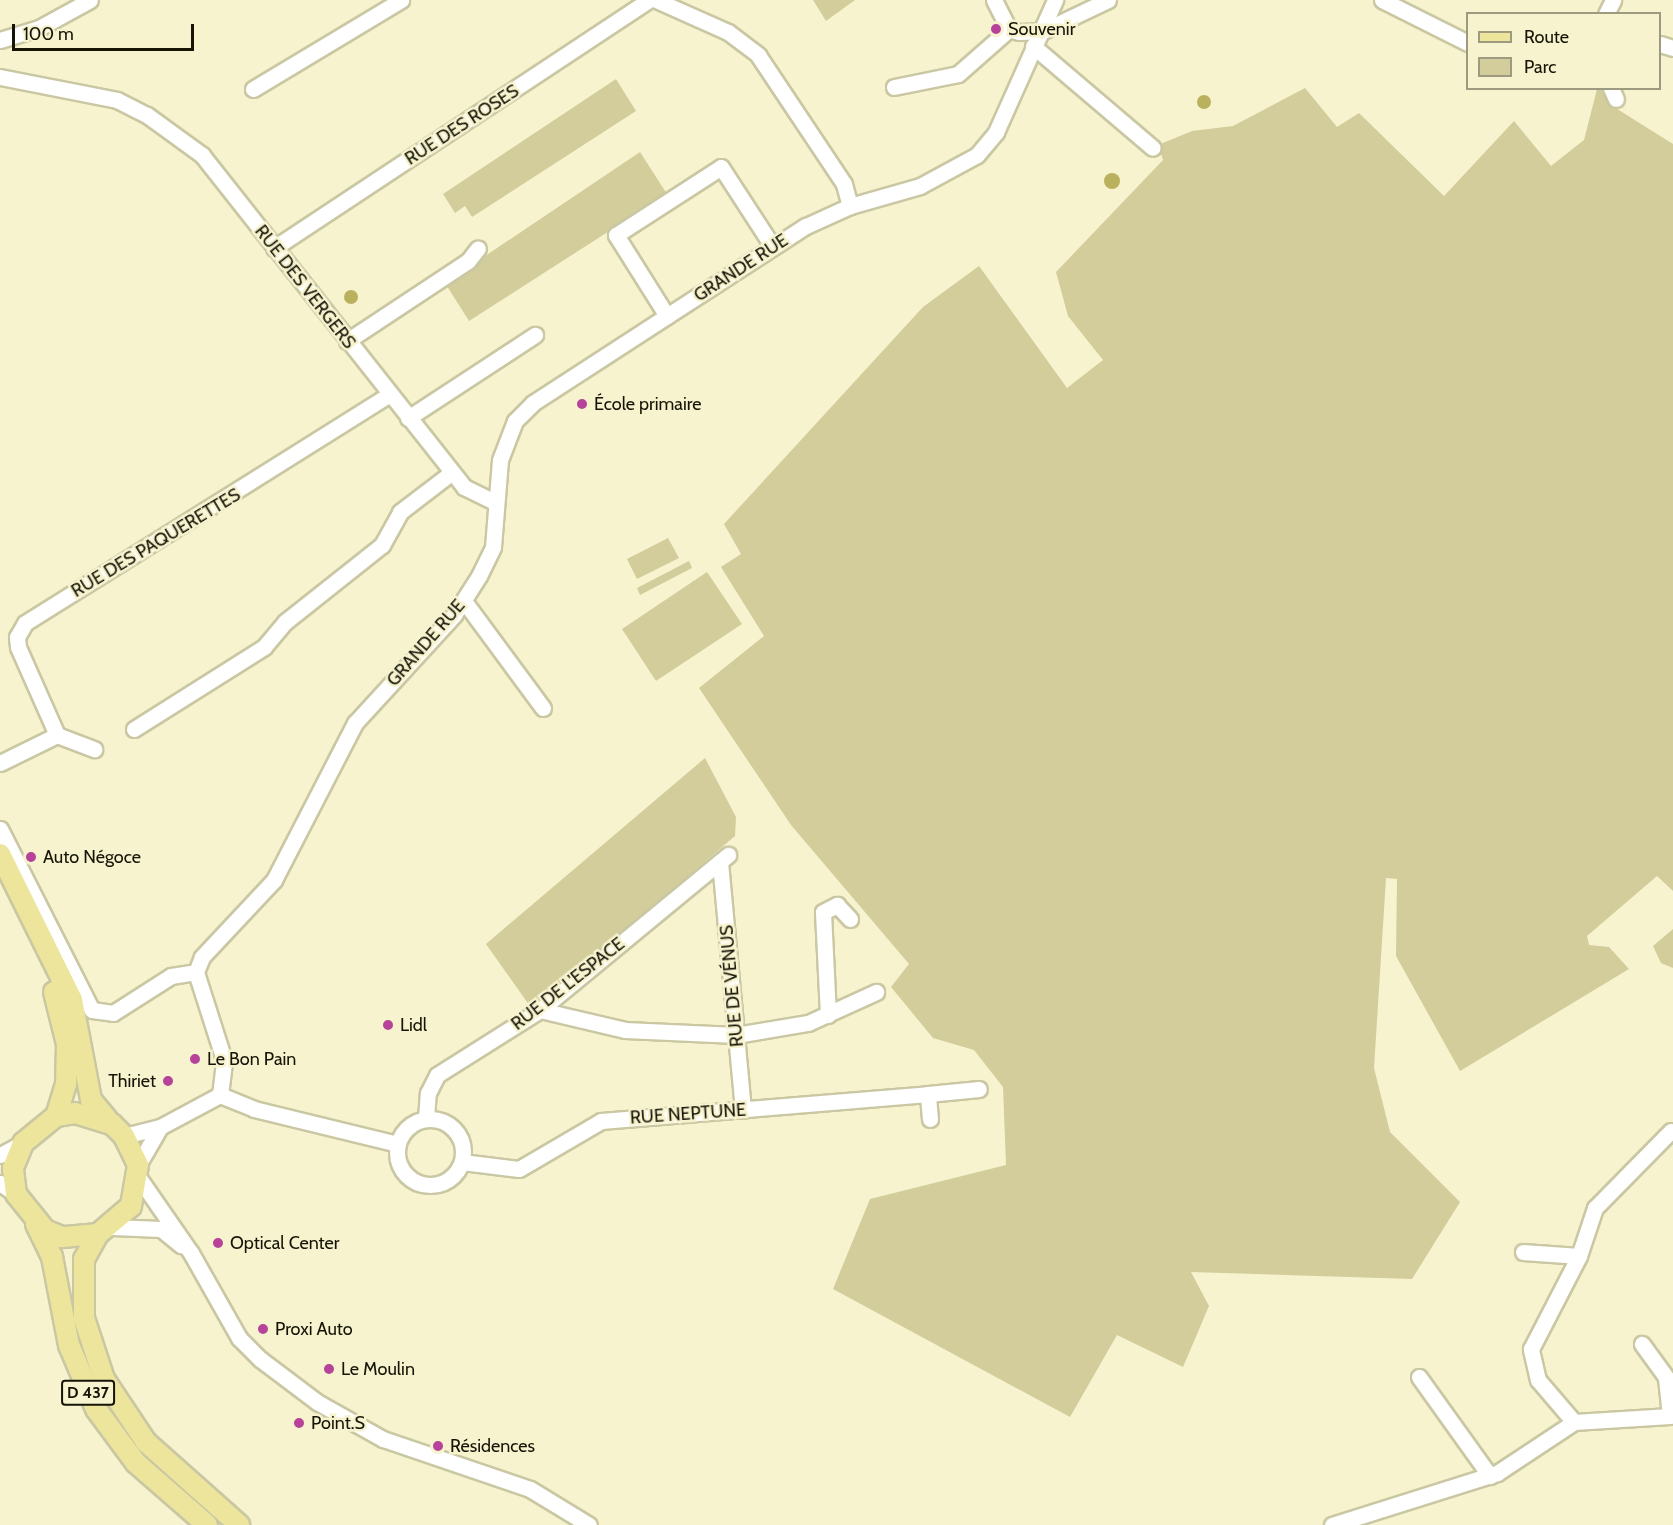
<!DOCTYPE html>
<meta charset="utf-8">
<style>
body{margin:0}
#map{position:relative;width:1673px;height:1525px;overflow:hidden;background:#f7f3cf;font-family:Cabin,sans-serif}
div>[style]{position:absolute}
.green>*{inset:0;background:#d2cd9b}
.water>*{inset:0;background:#bab15f}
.round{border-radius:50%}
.roads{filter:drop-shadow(2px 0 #cac7a3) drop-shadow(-2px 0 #cac7a3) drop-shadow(0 2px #cac7a3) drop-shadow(0 -2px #cac7a3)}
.minor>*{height:15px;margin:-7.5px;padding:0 7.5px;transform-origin:7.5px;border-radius:7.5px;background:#fff}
.minor>.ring{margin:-7.5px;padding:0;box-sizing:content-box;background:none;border:15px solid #fff;border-radius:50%}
.major>*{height:20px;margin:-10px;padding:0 10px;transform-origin:10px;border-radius:10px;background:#ede59c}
.dots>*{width:16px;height:16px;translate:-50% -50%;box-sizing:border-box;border:3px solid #f7f3cf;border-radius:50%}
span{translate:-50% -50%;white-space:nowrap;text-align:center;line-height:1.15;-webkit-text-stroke:5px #f7f3cf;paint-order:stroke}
.shield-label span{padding:2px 4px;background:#f7f3cf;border:2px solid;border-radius:4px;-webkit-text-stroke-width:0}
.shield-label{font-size:16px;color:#151407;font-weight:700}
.poi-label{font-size:18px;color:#151407}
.left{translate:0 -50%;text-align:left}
.right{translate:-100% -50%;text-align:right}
.street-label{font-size:18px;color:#151407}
.legend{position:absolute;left:1466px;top:12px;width:195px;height:78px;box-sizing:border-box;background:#f7f3cf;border:2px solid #9d9a7f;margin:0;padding:8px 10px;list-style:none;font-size:18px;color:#151407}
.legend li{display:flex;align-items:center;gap:12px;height:30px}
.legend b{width:30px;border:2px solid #9d9a7f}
.scale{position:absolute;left:12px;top:24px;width:182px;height:27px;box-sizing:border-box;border:3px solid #151407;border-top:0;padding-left:8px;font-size:18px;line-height:21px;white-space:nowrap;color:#151407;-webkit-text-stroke:4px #f7f3cf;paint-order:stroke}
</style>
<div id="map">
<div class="green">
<i style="clip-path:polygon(813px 0,855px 0,826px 21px)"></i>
<i style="clip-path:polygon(616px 79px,636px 111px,472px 217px,465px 206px,455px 213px,443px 194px)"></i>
<i style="clip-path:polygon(1305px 88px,1337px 127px,1359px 113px,1444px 196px,1514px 121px,1551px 166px,1584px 140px,1597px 89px,1603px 89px,1614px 107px,1673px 144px,1673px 891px,1657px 876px,1587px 936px,1589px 945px,1609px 947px,1629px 969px,1460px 1071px,1396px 956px,1397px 879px,1386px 878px,1374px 1068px,1390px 1132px,1460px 1202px,1412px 1279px,1191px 1272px,1209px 1306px,1183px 1367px,1117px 1335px,1070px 1417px,833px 1289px,870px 1199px,1006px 1165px,1003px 1087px,974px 1050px,933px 1038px,891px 987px,909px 964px,791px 825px,699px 688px,764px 636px,721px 567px,741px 554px,724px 524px,923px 307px,979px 266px,1067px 388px,1103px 360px,1068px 316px,1056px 272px,1163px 160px,1158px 145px,1192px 131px,1233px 126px)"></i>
<i style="clip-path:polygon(640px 152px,667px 194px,469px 321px,445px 283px)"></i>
<i style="clip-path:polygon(668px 538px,679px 558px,637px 579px,627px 559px)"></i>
<i style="clip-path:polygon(689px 561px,692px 568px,640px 595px,637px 588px)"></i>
<i style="clip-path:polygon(707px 572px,742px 624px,656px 681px,622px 629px)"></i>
<i style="clip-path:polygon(705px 758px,736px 817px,735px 836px,532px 1009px,486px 944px)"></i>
<i style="clip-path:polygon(1673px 929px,1673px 968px,1661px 963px,1653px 946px)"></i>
</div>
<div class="water">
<i class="round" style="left:1197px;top:95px;width:14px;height:14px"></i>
<i class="round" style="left:1104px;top:173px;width:16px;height:16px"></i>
<i class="round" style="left:344px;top:290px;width:14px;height:14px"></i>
</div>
<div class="roads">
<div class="minor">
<i style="left:656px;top:0;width:79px;rotate:24deg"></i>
<i style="left:728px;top:32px;width:38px;rotate:37deg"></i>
<i style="left:758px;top:55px;width:155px;rotate:56.3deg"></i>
<i style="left:844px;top:184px;width:23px;rotate:75deg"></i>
<i style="left:994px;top:0;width:33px;rotate:63deg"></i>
<i style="left:1009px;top:29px;width:10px;rotate:17deg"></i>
<i style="left:1019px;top:32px;width:24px;rotate:-2deg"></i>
<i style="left:1043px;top:31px;width:72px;rotate:-25.5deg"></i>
<i style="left:1382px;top:0;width:96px;rotate:26.6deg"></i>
<i style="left:1606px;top:14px;width:16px;rotate:-63deg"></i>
<i style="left:0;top:40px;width:41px;rotate:-17.1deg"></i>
<i style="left:39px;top:28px;width:58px;rotate:-28.8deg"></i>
<i style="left:1660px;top:44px;width:14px;rotate:17deg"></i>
<i style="left:1033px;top:46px;width:157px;rotate:40.4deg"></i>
<i style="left:0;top:77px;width:119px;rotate:11.1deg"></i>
<i style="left:117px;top:100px;width:34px;rotate:27deg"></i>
<i style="left:147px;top:115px;width:68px;rotate:36deg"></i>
<i style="left:202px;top:155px;width:423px;rotate:51.7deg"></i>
<i style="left:464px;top:487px;width:34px;rotate:26deg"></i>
<i style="left:894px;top:87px;width:65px;rotate:-11.5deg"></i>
<i style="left:958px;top:74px;width:68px;rotate:-41.4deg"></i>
<i style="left:1611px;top:88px;width:12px;rotate:66deg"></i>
<i style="left:253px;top:89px;width:173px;rotate:-31deg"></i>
<i style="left:274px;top:248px;width:449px;rotate:-33.5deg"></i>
<i style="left:667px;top:316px;width:96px;rotate:-122.2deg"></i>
<i style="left:616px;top:235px;width:125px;rotate:-32.9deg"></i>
<i style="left:721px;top:167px;width:95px;rotate:57deg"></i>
<i style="left:347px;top:341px;width:145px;rotate:-33.5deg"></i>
<i style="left:468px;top:261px;width:16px;rotate:-52deg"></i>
<i style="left:408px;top:418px;width:152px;rotate:-33.2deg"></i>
<i style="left:464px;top:601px;width:133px;rotate:53.6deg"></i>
<i style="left:134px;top:729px;width:154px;rotate:-32.2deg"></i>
<i style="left:264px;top:647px;width:33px;rotate:-50deg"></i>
<i style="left:285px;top:622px;width:124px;rotate:-38.4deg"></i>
<i style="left:382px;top:545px;width:38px;rotate:-61deg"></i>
<i style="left:400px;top:512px;width:64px;rotate:-37.4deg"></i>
<i style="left:57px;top:735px;width:96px;rotate:-113.9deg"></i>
<i style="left:18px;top:647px;width:10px;rotate:-96deg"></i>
<i style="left:17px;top:637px;width:16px;rotate:-60deg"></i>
<i style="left:25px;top:623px;width:430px;rotate:-32.1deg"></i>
<i style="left:57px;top:735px;width:40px;rotate:21deg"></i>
<i style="left:0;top:763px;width:64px;rotate:-26.2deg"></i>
<i style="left:0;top:829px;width:203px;rotate:63.1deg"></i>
<i style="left:92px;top:1010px;width:21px;rotate:8deg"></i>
<i style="left:113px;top:1013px;width:69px;rotate:-32.5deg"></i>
<i style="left:171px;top:976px;width:25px;rotate:-9deg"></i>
<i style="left:720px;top:862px;width:249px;rotate:84.7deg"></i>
<i style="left:540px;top:1010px;width:87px;rotate:13.2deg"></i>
<i style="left:625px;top:1030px;width:111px;rotate:2.6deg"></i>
<i style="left:736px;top:1035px;width:73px;rotate:-9.5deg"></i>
<i style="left:808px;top:1023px;width:75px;rotate:-24.5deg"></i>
<i style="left:828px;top:1015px;width:103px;rotate:-92.8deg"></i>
<i style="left:823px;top:912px;width:16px;rotate:-27deg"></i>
<i style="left:837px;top:905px;width:19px;rotate:47deg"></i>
<i style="left:220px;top:1095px;width:37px;rotate:22deg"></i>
<i style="left:254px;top:1109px;width:148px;rotate:13.7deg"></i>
<i style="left:426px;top:1119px;width:26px;rotate:-86deg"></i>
<i style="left:428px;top:1093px;width:20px;rotate:-63deg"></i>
<i style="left:437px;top:1075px;width:122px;rotate:-32.3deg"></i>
<i style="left:540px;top:1010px;width:244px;rotate:-39.5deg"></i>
<i style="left:930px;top:1119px;width:25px;rotate:-95deg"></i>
<i style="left:928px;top:1094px;width:51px;rotate:-5.6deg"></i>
<i class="ring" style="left:397px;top:1119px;width:51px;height:51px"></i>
<i style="left:124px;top:1136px;width:37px;rotate:-14deg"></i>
<i style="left:160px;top:1127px;width:68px;rotate:-28.1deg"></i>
<i style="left:220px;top:1095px;width:35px;rotate:-83deg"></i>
<i style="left:224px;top:1060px;width:92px;rotate:-107.7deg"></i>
<i style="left:196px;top:972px;width:16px;rotate:-68deg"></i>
<i style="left:202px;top:957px;width:105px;rotate:-46.9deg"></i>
<i style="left:274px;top:880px;width:177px;rotate:-62.7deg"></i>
<i style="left:355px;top:723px;width:147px;rotate:-47.5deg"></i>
<i style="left:454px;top:615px;width:46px;rotate:-57.3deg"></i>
<i style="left:479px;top:576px;width:32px;rotate:-64deg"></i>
<i style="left:493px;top:547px;width:87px;rotate:-85.4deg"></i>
<i style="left:500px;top:460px;width:42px;rotate:-69deg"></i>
<i style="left:515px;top:421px;width:25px;rotate:-45deg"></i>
<i style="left:533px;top:403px;width:325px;rotate:-33deg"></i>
<i style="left:806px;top:226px;width:48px;rotate:-24.4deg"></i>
<i style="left:850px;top:206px;width:73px;rotate:-15.9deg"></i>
<i style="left:920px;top:186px;width:65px;rotate:-28.5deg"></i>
<i style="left:977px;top:155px;width:30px;rotate:-50deg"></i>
<i style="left:996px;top:132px;width:145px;rotate:-65.9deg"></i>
<i style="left:0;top:1155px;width:26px;rotate:-28deg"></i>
<i style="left:462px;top:1162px;width:57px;rotate:7deg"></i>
<i style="left:519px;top:1169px;width:95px;rotate:-30.3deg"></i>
<i style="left:601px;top:1121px;width:328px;rotate:-4.7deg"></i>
<i style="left:138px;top:1165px;width:44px;rotate:-59.9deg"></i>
<i style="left:139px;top:1178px;width:91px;rotate:55.3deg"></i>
<i style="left:191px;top:1253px;width:98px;rotate:60.5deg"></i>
<i style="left:239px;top:1338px;width:30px;rotate:45deg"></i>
<i style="left:260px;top:1359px;width:71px;rotate:37deg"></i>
<i style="left:317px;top:1402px;width:76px;rotate:29.3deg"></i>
<i style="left:383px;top:1439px;width:155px;rotate:18.8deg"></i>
<i style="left:530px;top:1489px;width:69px;rotate:31.4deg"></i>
<i style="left:0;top:1183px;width:19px;rotate:35deg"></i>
<i style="left:112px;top:1227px;width:49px;rotate:2.3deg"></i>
<i style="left:161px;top:1229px;width:26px;rotate:39deg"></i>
<i style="left:1523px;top:1252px;width:56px;rotate:4.1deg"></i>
<i style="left:1419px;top:1377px;width:122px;rotate:54.4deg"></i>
<i style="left:1574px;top:1422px;width:55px;rotate:-130.6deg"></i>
<i style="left:1538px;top:1380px;width:32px;rotate:-103deg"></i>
<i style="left:1531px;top:1349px;width:105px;rotate:-62.7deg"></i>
<i style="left:1579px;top:1256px;width:51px;rotate:-71.6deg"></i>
<i style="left:1595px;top:1208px;width:108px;rotate:-45.4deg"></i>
<i style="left:1332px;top:1525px;width:173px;rotate:-17.5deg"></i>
<i style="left:1497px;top:1473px;width:92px;rotate:-33.5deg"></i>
<i style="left:1574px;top:1422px;width:96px;rotate:-3.6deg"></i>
<i style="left:1670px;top:1416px;width:39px;rotate:-96deg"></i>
<i style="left:1666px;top:1377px;width:41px;rotate:-126deg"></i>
</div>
<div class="major">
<i style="left:0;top:854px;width:163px;rotate:63.7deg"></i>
<i style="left:72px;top:1000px;width:102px;rotate:79.2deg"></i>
<i style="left:91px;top:1100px;width:26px;rotate:50deg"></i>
<i style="left:54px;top:992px;width:54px;rotate:76deg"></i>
<i style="left:67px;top:1044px;width:40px;rotate:91.4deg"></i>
<i style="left:66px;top:1084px;width:34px;rotate:107deg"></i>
<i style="left:36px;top:1224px;width:37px;rotate:64deg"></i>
<i style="left:52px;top:1257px;width:90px;rotate:79.1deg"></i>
<i style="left:69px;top:1345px;width:69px;rotate:67.1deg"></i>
<i style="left:96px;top:1409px;width:67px;rotate:53.5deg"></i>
<i style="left:136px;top:1463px;width:94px;rotate:41.1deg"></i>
<i style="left:98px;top:1234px;width:36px;rotate:175deg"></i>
<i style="left:62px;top:1237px;width:18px;rotate:-158deg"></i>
<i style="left:45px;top:1230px;width:46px;rotate:-128.9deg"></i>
<i style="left:16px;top:1194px;width:26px;rotate:-97deg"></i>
<i style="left:13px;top:1168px;width:27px;rotate:-68deg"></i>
<i style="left:23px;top:1143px;width:43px;rotate:-39.3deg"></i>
<i style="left:56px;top:1116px;width:19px;rotate:-9deg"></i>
<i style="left:75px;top:1113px;width:39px;rotate:17deg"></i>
<i style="left:112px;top:1124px;width:17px;rotate:45deg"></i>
<i style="left:124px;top:1136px;width:32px;rotate:64deg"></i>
<i style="left:138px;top:1165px;width:42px;rotate:99.7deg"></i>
<i style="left:131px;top:1206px;width:43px;rotate:139.7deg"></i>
<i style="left:98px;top:1234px;width:29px;rotate:119deg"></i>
<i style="left:84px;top:1259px;width:59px;rotate:90deg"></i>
<i style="left:84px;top:1318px;width:64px;rotate:71.8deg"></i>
<i style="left:104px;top:1379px;width:76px;rotate:56.3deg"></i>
<i style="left:146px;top:1442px;width:125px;rotate:41.7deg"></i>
</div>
</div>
<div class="dots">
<i style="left:996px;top:29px;background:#b6429a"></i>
<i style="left:582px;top:404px;background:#b6429a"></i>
<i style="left:31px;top:857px;background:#b6429a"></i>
<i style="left:388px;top:1025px;background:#b6429a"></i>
<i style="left:195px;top:1059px;background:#b6429a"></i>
<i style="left:168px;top:1081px;background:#b6429a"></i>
<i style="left:218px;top:1243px;background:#b6429a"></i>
<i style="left:263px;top:1329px;background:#b6429a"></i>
<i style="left:329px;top:1369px;background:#b6429a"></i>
<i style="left:299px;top:1423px;background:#b6429a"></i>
<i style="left:438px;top:1446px;background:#b6429a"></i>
</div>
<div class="shield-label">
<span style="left:88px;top:1393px">D 437</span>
</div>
<div class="poi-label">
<span class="left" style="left:1008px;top:29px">Souvenir</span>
<span class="left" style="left:594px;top:404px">École primaire</span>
<span class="left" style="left:43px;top:857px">Auto Négoce</span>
<span class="left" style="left:400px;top:1025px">Lidl</span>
<span class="left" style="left:207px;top:1059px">Le Bon Pain</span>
<span class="right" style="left:156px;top:1081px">Thiriet</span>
<span class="left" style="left:230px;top:1243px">Optical Center</span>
<span class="left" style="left:275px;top:1329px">Proxi Auto</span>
<span class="left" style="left:341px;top:1369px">Le Moulin</span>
<span class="left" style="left:311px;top:1423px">Point.S</span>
<span class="left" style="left:450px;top:1446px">Résidences</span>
</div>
<div class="street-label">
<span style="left:462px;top:125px;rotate:-33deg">RUE DES ROSES</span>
<span style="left:741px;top:268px;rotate:-33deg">GRANDE RUE</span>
<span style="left:305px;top:287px;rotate:52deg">RUE DES VERGERS</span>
<span style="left:156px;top:543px;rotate:-31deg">RUE DES PAQUERETTES</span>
<span style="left:426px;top:643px;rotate:-49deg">GRANDE RUE</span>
<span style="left:568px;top:984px;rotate:-38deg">RUE DE L'ESPACE</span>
<span style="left:732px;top:986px;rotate:-95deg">RUE DE VÉNUS</span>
<span style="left:688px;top:1114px;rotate:-4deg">RUE NEPTUNE</span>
</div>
<ul class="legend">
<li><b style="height:8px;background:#ede59c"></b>Route</li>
<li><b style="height:16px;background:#d2cd9b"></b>Parc</li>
</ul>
<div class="scale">100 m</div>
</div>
